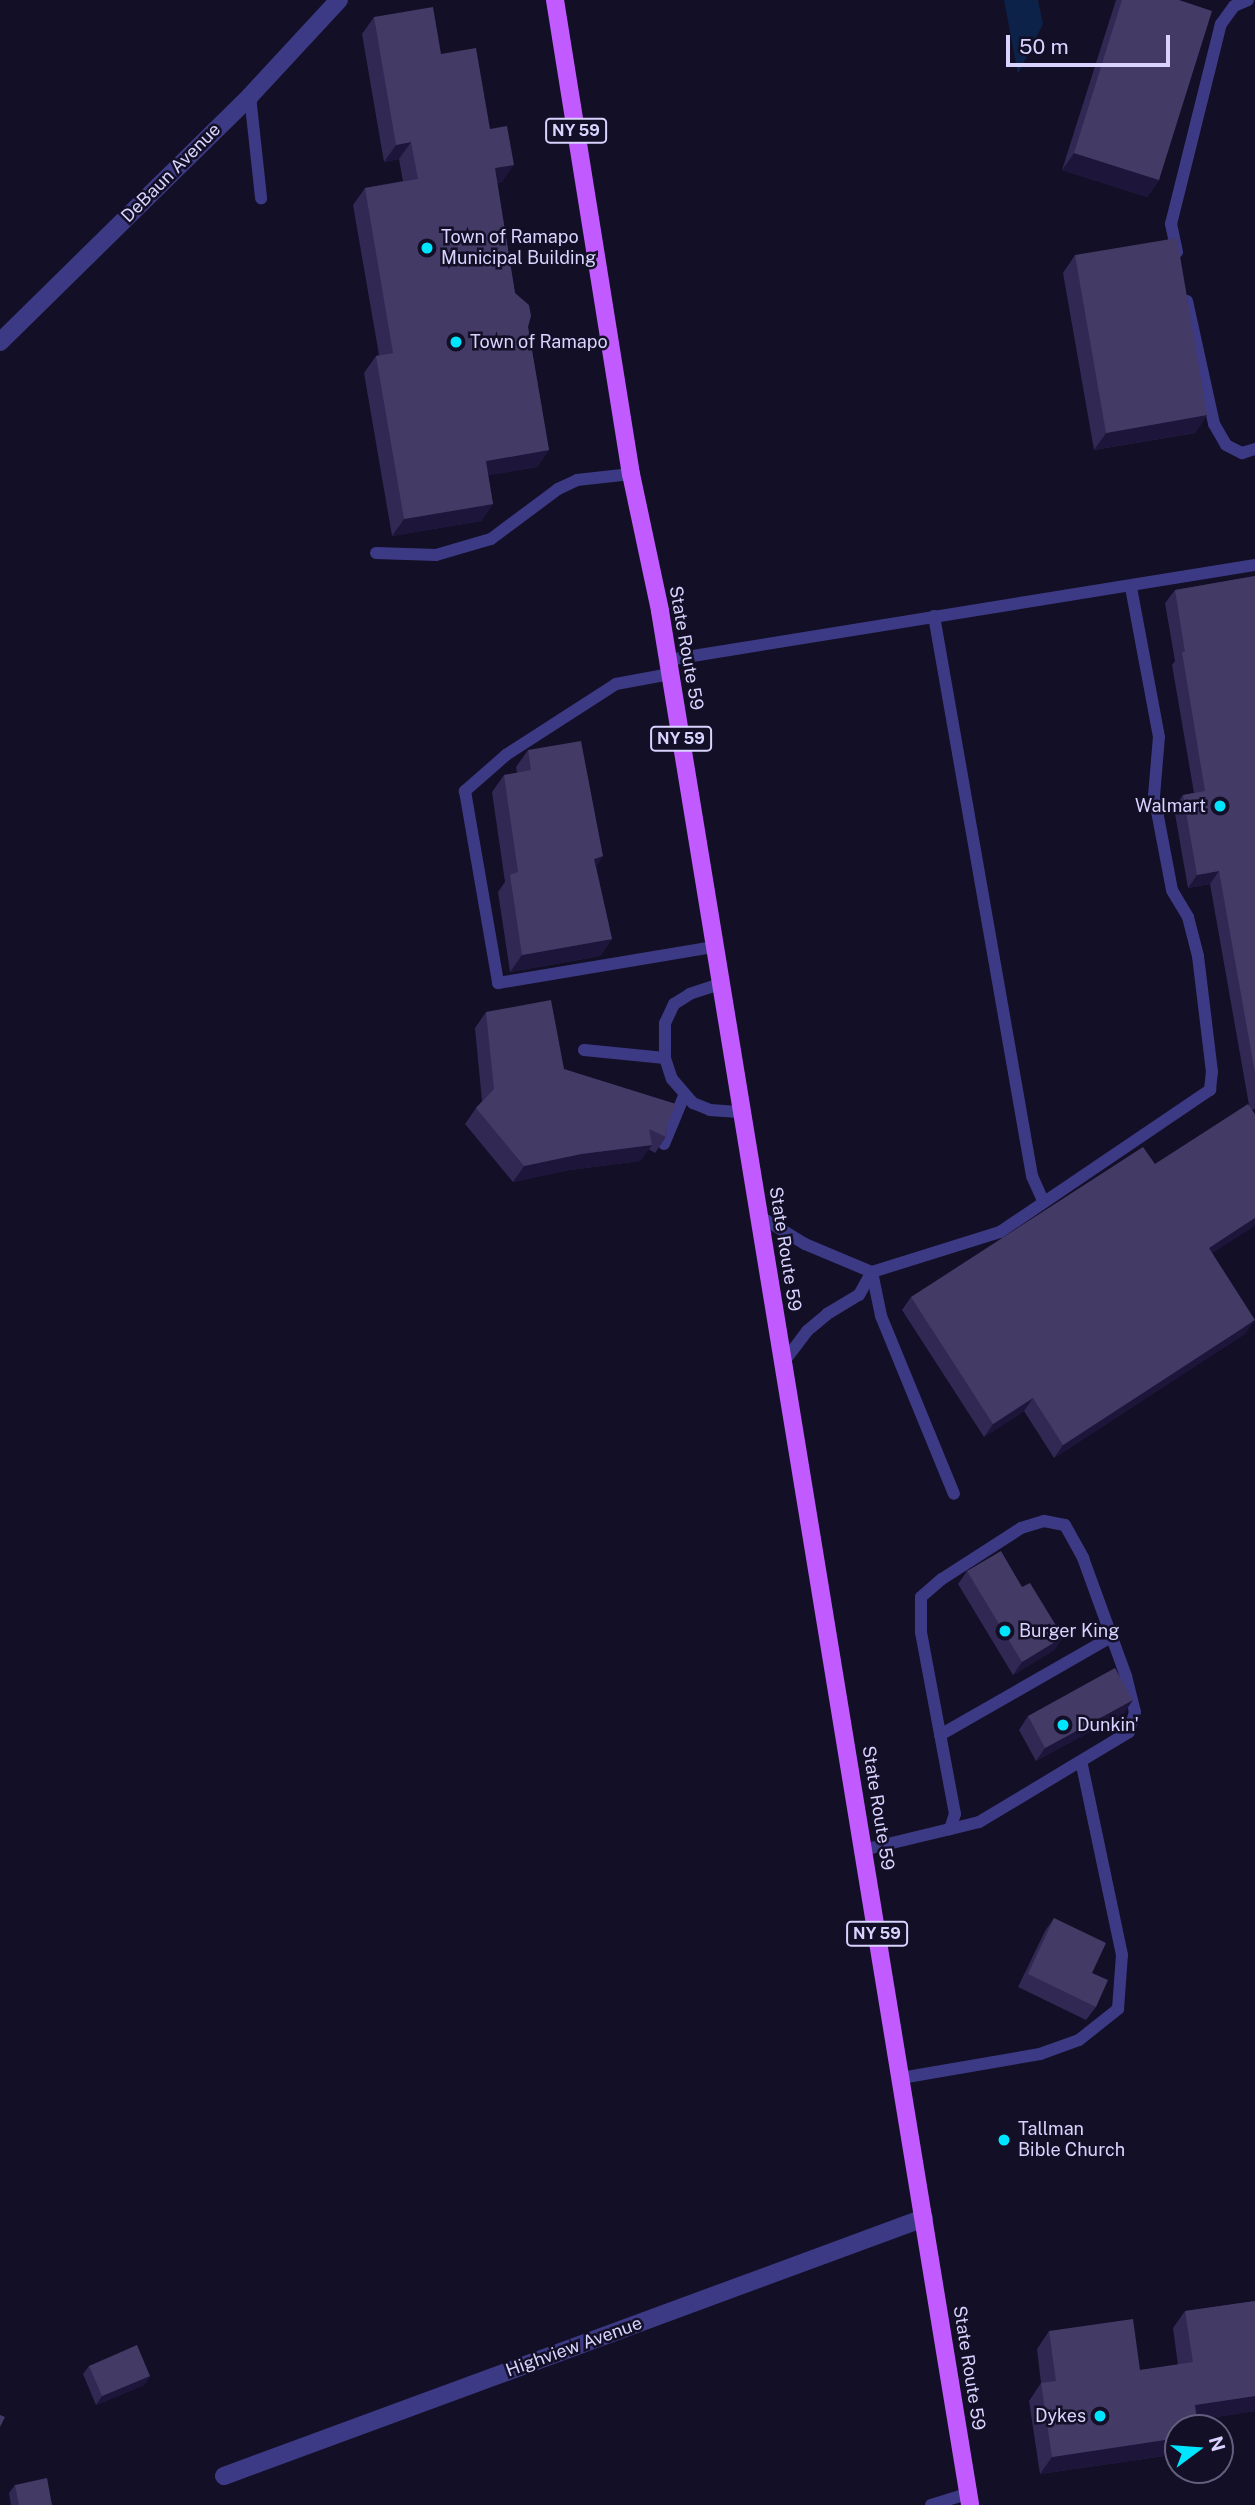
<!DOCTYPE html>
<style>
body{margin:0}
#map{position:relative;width:1255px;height:2505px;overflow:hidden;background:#130f26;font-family:"Public Sans",sans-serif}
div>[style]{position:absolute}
.water>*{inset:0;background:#0c2248}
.service>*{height:12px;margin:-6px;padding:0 6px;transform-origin:6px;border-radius:6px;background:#3d3a85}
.minor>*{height:18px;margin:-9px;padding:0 9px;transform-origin:9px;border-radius:9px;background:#3d3a85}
.primary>*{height:18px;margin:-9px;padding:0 9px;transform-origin:9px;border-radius:9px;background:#c25bff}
.wall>*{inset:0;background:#312854}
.shaded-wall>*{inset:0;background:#1d163a}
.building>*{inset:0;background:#433a66}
.dots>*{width:19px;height:19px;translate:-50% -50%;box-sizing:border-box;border:4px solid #130f26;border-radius:50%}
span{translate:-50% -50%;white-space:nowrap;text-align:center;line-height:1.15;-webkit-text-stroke:5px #130f26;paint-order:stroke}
.shield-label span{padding:2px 5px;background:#130f26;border:2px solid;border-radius:5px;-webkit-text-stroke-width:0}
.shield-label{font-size:16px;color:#d9d4ff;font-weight:700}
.street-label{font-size:18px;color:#d9d4ff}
.poi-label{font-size:18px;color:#d9d4ff}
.left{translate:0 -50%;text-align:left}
.right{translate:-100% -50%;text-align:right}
.north{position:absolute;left:1164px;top:2414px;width:70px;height:70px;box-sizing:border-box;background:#130f26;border:2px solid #625e7d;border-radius:50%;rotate:74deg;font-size:19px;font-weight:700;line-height:28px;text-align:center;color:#d9d4ff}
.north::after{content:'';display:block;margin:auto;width:24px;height:32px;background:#00e5ff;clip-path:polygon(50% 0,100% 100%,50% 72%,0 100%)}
.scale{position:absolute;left:1006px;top:35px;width:164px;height:32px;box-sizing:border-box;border:4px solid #d9d4ff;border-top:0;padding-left:9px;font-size:21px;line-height:24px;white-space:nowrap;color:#d9d4ff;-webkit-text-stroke:5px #130f26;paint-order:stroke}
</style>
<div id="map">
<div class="water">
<i style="clip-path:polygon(1004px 0,1038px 0,1043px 24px,1018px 74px)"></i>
</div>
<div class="service">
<i style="left:250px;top:96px;width:103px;rotate:83.8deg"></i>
<i style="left:1177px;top:252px;width:29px;rotate:-102deg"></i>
<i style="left:1171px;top:224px;width:206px;rotate:-76deg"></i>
<i style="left:1221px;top:24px;width:22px;rotate:-54deg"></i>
<i style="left:1234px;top:6px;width:15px;rotate:-23deg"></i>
<i style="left:1187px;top:301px;width:126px;rotate:77.6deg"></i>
<i style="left:1214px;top:424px;width:24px;rotate:60deg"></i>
<i style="left:1226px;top:445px;width:18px;rotate:27deg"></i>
<i style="left:1242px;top:453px;width:14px;rotate:-17deg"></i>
<i style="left:376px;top:553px;width:60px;rotate:1.9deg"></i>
<i style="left:436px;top:555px;width:57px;rotate:-16.2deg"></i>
<i style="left:491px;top:539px;width:84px;rotate:-36.7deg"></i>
<i style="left:558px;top:489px;width:21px;rotate:-25deg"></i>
<i style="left:577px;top:480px;width:54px;rotate:-6.3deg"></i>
<i style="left:934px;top:616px;width:569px;rotate:80.07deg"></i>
<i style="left:1032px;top:1176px;width:27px;rotate:66deg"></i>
<i style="left:668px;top:660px;width:595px;rotate:-9.19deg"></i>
<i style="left:670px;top:674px;width:55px;rotate:169.5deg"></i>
<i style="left:616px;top:684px;width:131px;rotate:147.2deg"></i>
<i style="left:506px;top:755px;width:55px;rotate:138.7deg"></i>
<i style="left:465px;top:791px;width:195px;rotate:80.2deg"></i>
<i style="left:498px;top:983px;width:219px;rotate:-9.5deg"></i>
<i style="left:720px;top:984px;width:32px;rotate:162deg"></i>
<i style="left:690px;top:994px;width:19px;rotate:148deg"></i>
<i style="left:674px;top:1004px;width:21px;rotate:115deg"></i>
<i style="left:665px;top:1023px;width:35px;rotate:90deg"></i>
<i style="left:665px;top:1058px;width:22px;rotate:72deg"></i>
<i style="left:672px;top:1079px;width:32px;rotate:49deg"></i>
<i style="left:693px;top:1103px;width:18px;rotate:22deg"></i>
<i style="left:710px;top:1110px;width:32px;rotate:4deg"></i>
<i style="left:584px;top:1050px;width:81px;rotate:5.6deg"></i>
<i style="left:664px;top:1144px;width:52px;rotate:-67.4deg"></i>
<i style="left:759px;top:1216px;width:54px;rotate:31.3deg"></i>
<i style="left:805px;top:1244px;width:73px;rotate:22.7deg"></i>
<i style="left:872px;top:1272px;width:134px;rotate:-17.4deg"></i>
<i style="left:1000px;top:1232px;width:254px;rotate:-34.1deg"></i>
<i style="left:1210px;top:1090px;width:18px;rotate:-84deg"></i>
<i style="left:1212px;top:1072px;width:117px;rotate:-96.9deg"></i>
<i style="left:1198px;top:956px;width:40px;rotate:-104.4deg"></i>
<i style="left:1188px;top:917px;width:31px;rotate:-121deg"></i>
<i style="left:1172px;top:890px;width:96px;rotate:-100.8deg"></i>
<i style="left:1154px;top:796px;width:59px;rotate:-85.2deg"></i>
<i style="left:1159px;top:737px;width:153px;rotate:-100.6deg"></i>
<i style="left:872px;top:1272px;width:45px;rotate:78.4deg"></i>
<i style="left:881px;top:1316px;width:192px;rotate:67.7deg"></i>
<i style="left:783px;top:1363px;width:40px;rotate:-53deg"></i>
<i style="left:807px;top:1331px;width:26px;rotate:-40deg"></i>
<i style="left:827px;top:1314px;width:37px;rotate:-31deg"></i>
<i style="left:859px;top:1295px;width:26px;rotate:-61deg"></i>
<i style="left:940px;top:1735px;width:199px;rotate:-29.8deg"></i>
<i style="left:863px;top:1850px;width:89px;rotate:-13.6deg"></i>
<i style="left:950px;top:1829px;width:16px;rotate:-72deg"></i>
<i style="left:955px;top:1814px;width:184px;rotate:-100.6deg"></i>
<i style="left:921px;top:1633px;width:36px;rotate:-90deg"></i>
<i style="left:921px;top:1597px;width:28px;rotate:-41deg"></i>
<i style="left:942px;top:1579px;width:94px;rotate:-32.8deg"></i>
<i style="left:1021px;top:1528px;width:24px;rotate:-17deg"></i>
<i style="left:1044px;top:1521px;width:21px;rotate:11deg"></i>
<i style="left:1065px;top:1525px;width:38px;rotate:61deg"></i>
<i style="left:1083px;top:1558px;width:126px;rotate:70deg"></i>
<i style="left:1126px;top:1676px;width:37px;rotate:76deg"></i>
<i style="left:1135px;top:1712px;width:21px;rotate:107deg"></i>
<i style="left:1129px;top:1732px;width:175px;rotate:149deg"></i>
<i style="left:979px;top:1822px;width:30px;rotate:166deg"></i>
<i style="left:901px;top:2078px;width:141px;rotate:-9.8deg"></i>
<i style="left:1040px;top:2054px;width:41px;rotate:-19.7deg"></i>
<i style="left:1079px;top:2040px;width:50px;rotate:-38.5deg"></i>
<i style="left:1118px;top:2009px;width:54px;rotate:-85.8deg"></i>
<i style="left:1122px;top:1955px;width:198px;rotate:-101.9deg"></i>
<i style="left:931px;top:2505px;width:39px;rotate:-17deg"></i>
</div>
<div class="minor">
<i style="left:0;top:342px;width:351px;rotate:-44.5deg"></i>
<i style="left:250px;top:96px;width:131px;rotate:-47.2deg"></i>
<i style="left:224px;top:2476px;width:746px;rotate:-20.23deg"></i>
</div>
<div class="primary">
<i style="left:555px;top:0;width:480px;rotate:80.9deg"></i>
<i style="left:631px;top:474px;width:140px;rotate:78deg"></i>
<i style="left:660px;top:611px;width:1919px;rotate:80.7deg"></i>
</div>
<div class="wall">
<i style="clip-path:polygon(1116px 0,1179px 0,1159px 180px,1147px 197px,1062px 170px)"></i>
<i style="clip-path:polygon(374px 17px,441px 54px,490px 129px,502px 182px,497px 183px,515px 293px,528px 327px,549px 450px,537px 467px,488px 475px,493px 504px,481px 521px,392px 536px,364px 373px,376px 356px,379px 355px,353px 205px,365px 188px,403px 181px,399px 159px,384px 162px,362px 34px)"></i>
<i style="clip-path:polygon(1075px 255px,1207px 415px,1195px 433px,1094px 450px,1063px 273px)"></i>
<i style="clip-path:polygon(1255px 576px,1255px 1109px,1252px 1110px,1212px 1253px,1246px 1333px,1054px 1458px,1024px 1411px,984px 1437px,902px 1310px,911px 1297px,1155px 1164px,1249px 1105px,1210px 884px,1188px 888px,1174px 808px,1183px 795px,1194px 793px,1172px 665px,1175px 661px,1165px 603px,1175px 590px)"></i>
<i style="clip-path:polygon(528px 750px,603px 856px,596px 866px,612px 939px,600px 956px,510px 972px,498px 892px,505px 882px,492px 792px,504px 775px,517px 773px,516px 767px)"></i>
<i style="clip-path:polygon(486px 1012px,564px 1069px,667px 1125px,666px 1137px,655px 1153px,648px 1149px,640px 1161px,569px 1170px,513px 1182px,465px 1124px,476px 1108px,482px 1101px,475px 1028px)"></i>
<i style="clip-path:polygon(967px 1571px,1022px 1587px,1063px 1637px,1054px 1650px,1013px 1675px,958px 1584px)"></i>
<i style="clip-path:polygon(1133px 1700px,1124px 1713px,1036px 1761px,1019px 1730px,1028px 1716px)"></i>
<i style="clip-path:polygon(1054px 1918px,1092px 1973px,1096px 2007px,1086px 2020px,1018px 1987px,1045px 1931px)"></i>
<i style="clip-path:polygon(1255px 2301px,1255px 2411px,1197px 2420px,1178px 2428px,1178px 2454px,1040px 2474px,1029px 2401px,1041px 2383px,1037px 2349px,1049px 2331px,1140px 2370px,1178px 2365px,1173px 2328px,1185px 2311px)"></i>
<i style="clip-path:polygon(89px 2366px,150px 2376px,144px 2385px,96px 2405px,83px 2374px)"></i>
<i style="clip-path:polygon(15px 2485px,52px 2505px,11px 2505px,9px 2493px)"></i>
</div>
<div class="shaded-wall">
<i style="clip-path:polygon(411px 142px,399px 159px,384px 162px,396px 145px)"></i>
<i style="clip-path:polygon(1074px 153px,1159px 180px,1147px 197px,1062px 170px)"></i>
<i style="clip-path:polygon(514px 165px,502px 182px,483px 185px,495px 168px)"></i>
<i style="clip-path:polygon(1207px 415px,1195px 433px,1094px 450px,1106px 433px)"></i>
<i style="clip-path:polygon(549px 450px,537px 467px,474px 478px,486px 461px)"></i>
<i style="clip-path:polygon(493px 504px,481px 521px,392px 536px,404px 519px)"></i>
<i style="clip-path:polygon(603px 856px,591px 873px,594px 859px)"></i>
<i style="clip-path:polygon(1219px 871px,1210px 884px,1188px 888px,1197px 875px)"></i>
<i style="clip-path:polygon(612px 939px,600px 956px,510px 972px,522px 955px)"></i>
<i style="clip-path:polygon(652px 1145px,640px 1161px,569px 1170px,513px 1182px,524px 1166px,581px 1154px)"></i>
<i style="clip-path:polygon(1255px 1218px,1255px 1226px,1200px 1261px,1209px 1248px)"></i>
<i style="clip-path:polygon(1255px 1320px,1246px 1333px,1054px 1458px,1063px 1445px)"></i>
<i style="clip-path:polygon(1033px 1398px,1024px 1411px,984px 1437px,993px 1424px)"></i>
<i style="clip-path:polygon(1063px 1637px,1054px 1650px,1013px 1675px,1022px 1662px)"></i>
<i style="clip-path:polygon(1133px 1700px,1124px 1713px,1036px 1761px,1045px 1748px)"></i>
<i style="clip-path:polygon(150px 2376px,144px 2385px,96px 2405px,102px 2396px)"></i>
<i style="clip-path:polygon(1255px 2396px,1255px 2411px,1183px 2422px,1195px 2405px)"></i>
<i style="clip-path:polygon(1178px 2438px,1178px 2454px,1040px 2474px,1052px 2457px)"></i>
</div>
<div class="building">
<i style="clip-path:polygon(1122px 0,1179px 0,1212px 11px,1159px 180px,1074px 153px)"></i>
<i style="clip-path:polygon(433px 7px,441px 54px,476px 48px,490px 129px,507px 126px,514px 165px,495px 168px,515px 293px,529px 305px,531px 316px,528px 327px,549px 450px,486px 461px,493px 504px,404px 519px,376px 356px,393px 353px,365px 188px,418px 179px,411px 142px,396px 145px,374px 17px)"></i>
<i style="clip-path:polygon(1177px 238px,1207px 415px,1106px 433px,1075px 255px)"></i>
<i style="clip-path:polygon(1255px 576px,1255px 1073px,1219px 871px,1197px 875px,1183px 795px,1205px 791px,1182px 652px,1185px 652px,1175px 590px)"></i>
<i style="clip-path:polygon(581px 741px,603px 856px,594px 859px,612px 939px,522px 955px,510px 875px,518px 872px,504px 775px,531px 770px,528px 750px)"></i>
<i style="clip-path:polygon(551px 1000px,564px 1069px,676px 1104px,667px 1125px,666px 1137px,649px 1129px,652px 1145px,581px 1154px,524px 1166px,476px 1108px,494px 1089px,486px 1012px)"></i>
<i style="clip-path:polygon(1248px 1104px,1255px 1114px,1255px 1218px,1209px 1248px,1255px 1320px,1063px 1445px,1033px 1398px,993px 1424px,911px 1297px,1143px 1147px,1155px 1164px)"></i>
<i style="clip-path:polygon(1001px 1551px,1022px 1587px,1030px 1583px,1063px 1637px,1022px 1662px,967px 1571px)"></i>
<i style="clip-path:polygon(1115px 1668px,1133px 1700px,1045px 1748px,1028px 1716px)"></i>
<i style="clip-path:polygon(1054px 1918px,1106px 1943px,1092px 1973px,1108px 1980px,1096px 2007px,1028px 1974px)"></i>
<i style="clip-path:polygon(1255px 2301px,1255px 2396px,1195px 2405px,1198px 2428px,1178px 2428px,1178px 2438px,1052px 2457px,1041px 2383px,1056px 2381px,1049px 2331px,1133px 2319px,1140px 2370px,1193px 2362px,1185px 2311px)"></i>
<i style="clip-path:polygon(137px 2345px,150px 2376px,102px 2396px,89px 2366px)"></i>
<i style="clip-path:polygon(0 2415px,5px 2417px,0 2427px)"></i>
<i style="clip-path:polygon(47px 2478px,52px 2505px,19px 2505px,15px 2485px)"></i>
</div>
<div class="dots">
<i style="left:427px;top:248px;background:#00e5ff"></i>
<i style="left:456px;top:342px;background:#00e5ff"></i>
<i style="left:1220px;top:806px;background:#00e5ff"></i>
<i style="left:1005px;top:1631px;background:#00e5ff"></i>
<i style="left:1063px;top:1725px;background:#00e5ff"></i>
<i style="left:1004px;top:2140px;background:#00e5ff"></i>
<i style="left:1100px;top:2416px;background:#00e5ff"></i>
</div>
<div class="shield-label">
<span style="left:576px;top:131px">NY 59</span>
<span style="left:681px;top:739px">NY 59</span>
<span style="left:877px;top:1934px">NY 59</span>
</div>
<div class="street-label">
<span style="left:171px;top:173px;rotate:-45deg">DeBaun Avenue</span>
<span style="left:686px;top:648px;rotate:80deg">State Route 59</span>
<span style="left:785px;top:1249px;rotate:81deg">State Route 59</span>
<span style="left:878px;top:1808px;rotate:81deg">State Route 59</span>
<span style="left:574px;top:2347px;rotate:-20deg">Highview Avenue</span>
<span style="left:969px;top:2368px;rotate:81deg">State Route 59</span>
</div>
<div class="poi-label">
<span class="left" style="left:441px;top:248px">Town of Ramapo<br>Municipal Building</span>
<span class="left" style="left:470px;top:342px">Town of Ramapo</span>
<span class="right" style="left:1206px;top:806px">Walmart</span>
<span class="left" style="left:1019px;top:1631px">Burger King</span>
<span class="left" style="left:1077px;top:1725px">Dunkin'</span>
<span class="left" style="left:1018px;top:2140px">Tallman<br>Bible Church</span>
<span class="right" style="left:1086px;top:2416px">Dykes</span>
</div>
<div class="north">N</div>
<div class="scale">50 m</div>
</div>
